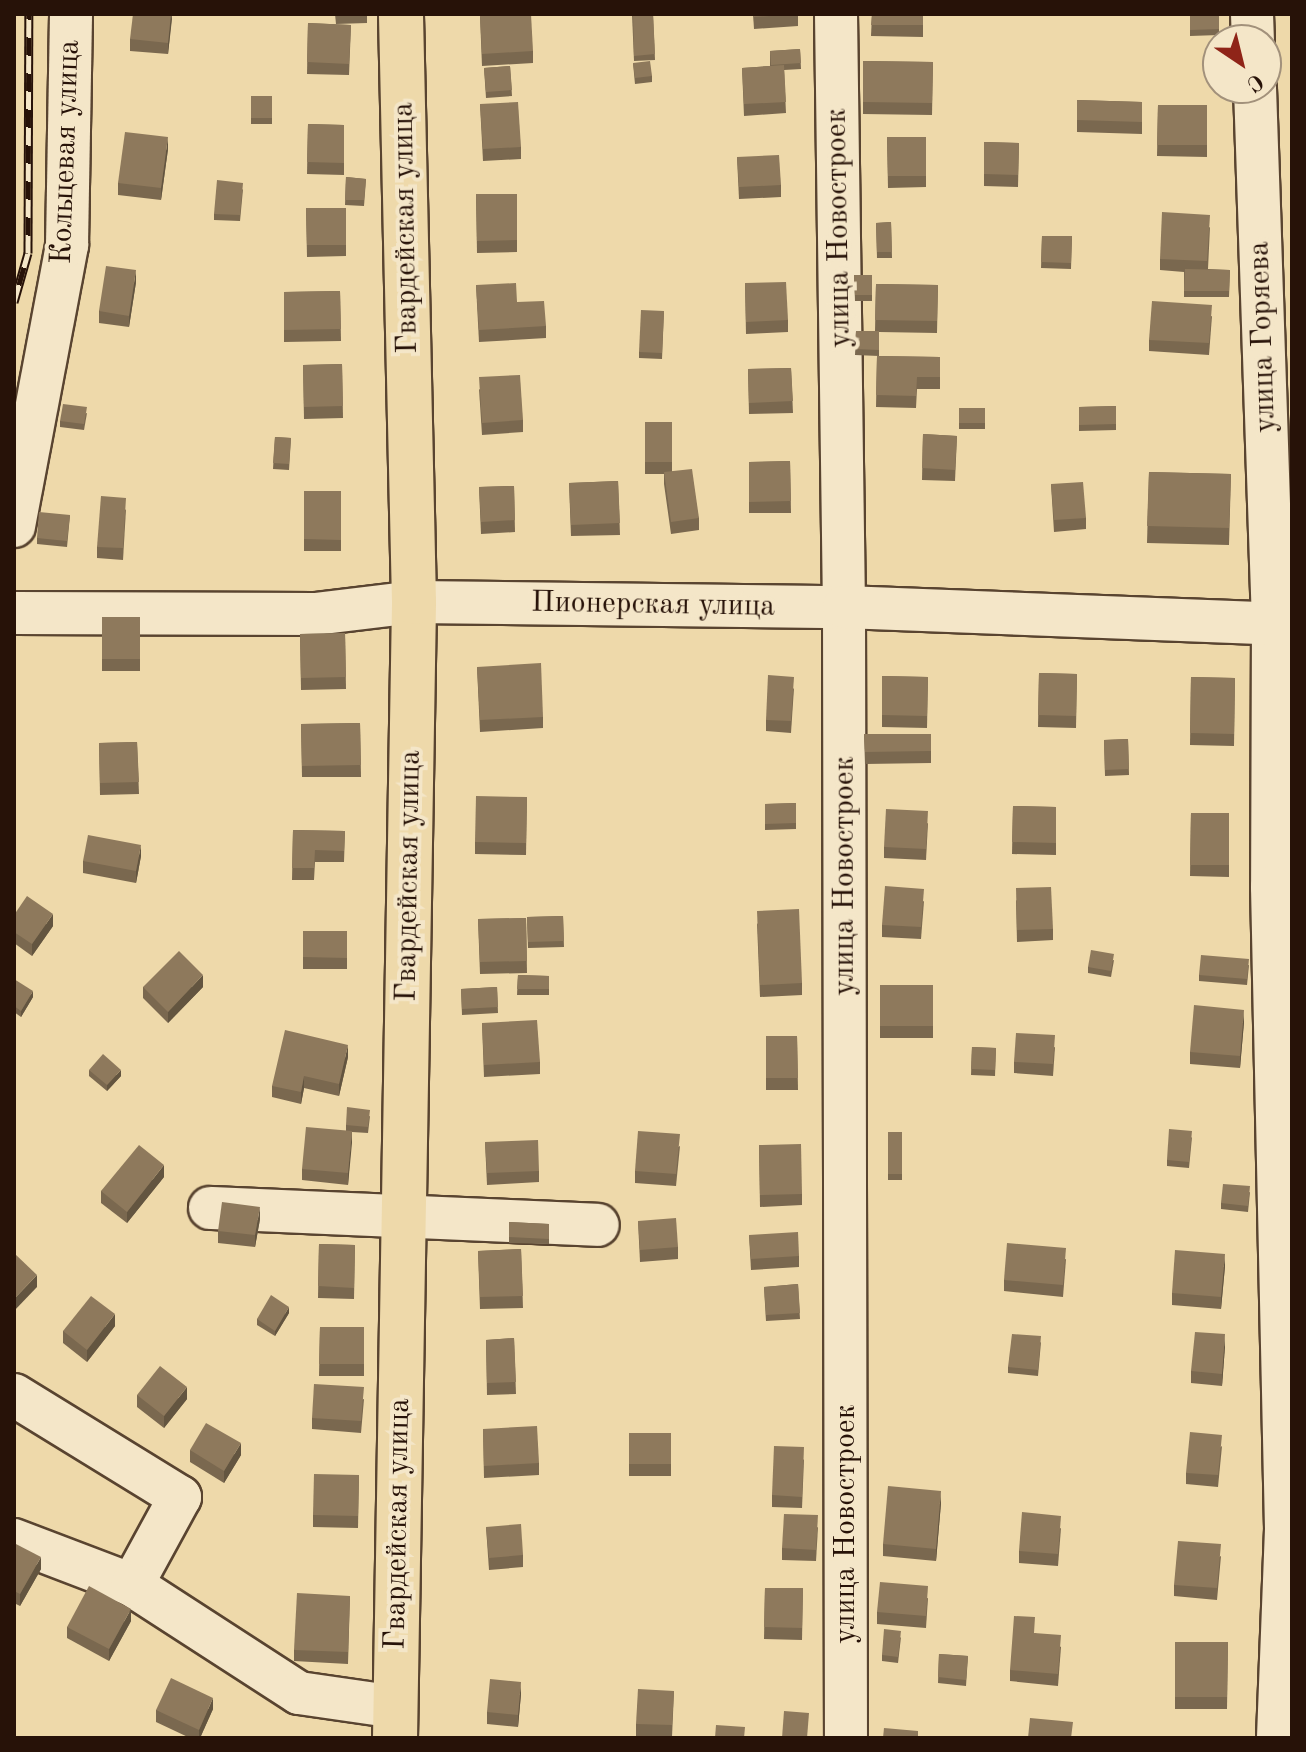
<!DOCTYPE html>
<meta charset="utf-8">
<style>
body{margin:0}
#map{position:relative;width:1306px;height:1752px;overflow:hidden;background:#eed9aa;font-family:"Old Standard TT",serif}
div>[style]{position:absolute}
.roads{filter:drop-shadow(2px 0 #594430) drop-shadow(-2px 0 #594430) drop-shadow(0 2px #594430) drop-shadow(0 -2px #594430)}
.minor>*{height:42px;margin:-21px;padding:0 21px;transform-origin:21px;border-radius:21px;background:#f4e6c8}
.major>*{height:44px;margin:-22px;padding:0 22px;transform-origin:22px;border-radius:22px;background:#eed9aa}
.rail>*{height:9px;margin-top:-4.5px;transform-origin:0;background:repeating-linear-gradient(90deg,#f4e6c8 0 18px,#271208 0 36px);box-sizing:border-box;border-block:2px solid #271208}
.wall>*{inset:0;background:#7a684f}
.shaded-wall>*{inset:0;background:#635540}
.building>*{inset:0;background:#8e795c}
span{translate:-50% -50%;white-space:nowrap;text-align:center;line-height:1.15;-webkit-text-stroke:8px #f4e6c8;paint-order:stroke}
.street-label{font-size:30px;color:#271208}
.frame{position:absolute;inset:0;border:16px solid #271208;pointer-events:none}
.north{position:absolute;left:1202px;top:24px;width:80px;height:80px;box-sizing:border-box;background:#f4e6c8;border:2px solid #a2917b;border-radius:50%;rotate:145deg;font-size:22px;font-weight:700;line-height:32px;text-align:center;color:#271208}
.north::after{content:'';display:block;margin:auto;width:28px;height:36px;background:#8f2418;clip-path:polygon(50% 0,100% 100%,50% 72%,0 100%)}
</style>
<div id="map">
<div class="roads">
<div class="minor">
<i style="left:836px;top:14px;width:593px;rotate:89.23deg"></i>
<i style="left:844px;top:607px;width:1131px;rotate:89.9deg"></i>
<i style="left:1252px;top:14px;width:26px;rotate:88deg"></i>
<i style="left:1255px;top:88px;width:535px;rotate:88.07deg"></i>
<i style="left:1273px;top:623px;width:264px;rotate:90.2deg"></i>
<i style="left:1272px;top:887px;width:642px;rotate:88.75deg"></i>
<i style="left:1286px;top:1529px;width:209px;rotate:92.2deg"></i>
<i style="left:14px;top:526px;width:286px;rotate:-79.3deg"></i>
<i style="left:67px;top:245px;width:231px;rotate:-89deg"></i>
<i style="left:14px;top:613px;width:301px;rotate:0.2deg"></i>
<i style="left:315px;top:614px;width:100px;rotate:-6.9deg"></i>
<i style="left:414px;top:602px;width:430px;rotate:0.7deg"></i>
<i style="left:844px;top:607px;width:448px;rotate:2.2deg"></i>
<i style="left:210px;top:1208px;width:388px;rotate:2.5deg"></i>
<i style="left:14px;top:1395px;width:195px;rotate:31.6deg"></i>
<i style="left:180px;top:1497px;width:100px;rotate:118.6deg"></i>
<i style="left:14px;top:1540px;width:126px;rotate:20.9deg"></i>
<i style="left:132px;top:1585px;width:199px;rotate:32.9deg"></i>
<i style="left:299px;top:1693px;width:98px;rotate:8.2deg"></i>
</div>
<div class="major">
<i style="left:395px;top:1738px;width:1136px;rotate:-89.04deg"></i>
<i style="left:414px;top:602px;width:588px;rotate:-91.27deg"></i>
</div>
</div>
<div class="rail">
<i style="left:14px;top:302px;width:51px;rotate:-74.1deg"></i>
<i style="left:28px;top:253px;width:239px;rotate:-89.8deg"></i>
</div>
<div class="wall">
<i style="clip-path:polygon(172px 14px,168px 54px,130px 51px,130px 39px)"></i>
<i style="clip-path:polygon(335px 14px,367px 14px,367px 23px,336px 24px)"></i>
<i style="clip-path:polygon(632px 14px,653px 14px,655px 60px,634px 61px)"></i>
<i style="clip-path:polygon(753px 14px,798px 14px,798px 26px,754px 29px)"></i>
<i style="clip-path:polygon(872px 14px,923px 14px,923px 37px,871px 36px)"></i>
<i style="clip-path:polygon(1190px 14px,1219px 14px,1219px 35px,1190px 36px)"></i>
<i style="clip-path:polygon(480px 16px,533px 51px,533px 63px,482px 66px)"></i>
<i style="clip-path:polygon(308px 23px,351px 25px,349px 75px,307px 74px)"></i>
<i style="clip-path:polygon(800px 49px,801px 69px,784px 70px,786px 113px,744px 116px,742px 68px,770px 66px,770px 51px)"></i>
<i style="clip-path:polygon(863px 61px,933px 62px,932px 115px,863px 114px)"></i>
<i style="clip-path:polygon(633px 63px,652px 76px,652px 82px,635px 84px)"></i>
<i style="clip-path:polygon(510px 66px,512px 96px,486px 98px,484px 68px)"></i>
<i style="clip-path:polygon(251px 96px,272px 96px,272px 124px,251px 124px)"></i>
<i style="clip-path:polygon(1077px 100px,1142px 102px,1142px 134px,1077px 132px)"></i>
<i style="clip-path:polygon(480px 104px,521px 147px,521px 159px,483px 161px)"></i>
<i style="clip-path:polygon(1158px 105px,1207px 105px,1207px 157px,1157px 156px)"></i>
<i style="clip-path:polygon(308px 124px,344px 125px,344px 175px,307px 174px)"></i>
<i style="clip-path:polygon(887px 137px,926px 137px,926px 187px,888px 188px)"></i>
<i style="clip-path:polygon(984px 142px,1019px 143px,1018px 187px,984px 186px)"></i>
<i style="clip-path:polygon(168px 149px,161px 200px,118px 195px,118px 183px)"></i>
<i style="clip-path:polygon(737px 157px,781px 185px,781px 197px,739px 199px)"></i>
<i style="clip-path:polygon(346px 177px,366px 179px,364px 206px,345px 205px)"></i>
<i style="clip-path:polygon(243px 189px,240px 221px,214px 220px,214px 214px)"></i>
<i style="clip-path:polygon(476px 194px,517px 194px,517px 252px,477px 253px)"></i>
<i style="clip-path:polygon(306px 208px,346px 208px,346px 256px,307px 257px)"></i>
<i style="clip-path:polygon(891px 222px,892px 258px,877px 258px,876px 223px)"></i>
<i style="clip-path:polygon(1210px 227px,1208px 269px,1230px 270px,1229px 297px,1184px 297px,1184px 272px,1160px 270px,1160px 259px)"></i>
<i style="clip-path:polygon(1042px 236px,1072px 236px,1071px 269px,1041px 268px)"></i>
<i style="clip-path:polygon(854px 275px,872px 275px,872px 301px,855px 301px)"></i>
<i style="clip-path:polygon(136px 282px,129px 327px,99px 323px,99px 311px)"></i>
<i style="clip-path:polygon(745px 283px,788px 320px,788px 332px,746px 334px)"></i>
<i style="clip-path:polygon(876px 284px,938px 285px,937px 333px,879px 332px,879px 356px,855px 355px,856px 331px,875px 331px)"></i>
<i style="clip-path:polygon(476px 285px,517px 302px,546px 326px,546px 338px,479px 342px)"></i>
<i style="clip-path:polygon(340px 291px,341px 341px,284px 342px,284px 292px)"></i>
<i style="clip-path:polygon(664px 311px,662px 359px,639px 358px,639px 352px)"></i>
<i style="clip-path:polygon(1212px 316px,1209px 355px,1149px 351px,1149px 340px)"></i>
<i style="clip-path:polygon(877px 356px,940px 357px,940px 389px,917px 389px,916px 408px,876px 407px)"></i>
<i style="clip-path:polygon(342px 364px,343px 418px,304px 419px,303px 365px)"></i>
<i style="clip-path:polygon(791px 368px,793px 413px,749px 414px,748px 369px)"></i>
<i style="clip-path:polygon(479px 389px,523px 420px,523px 432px,482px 435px)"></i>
<i style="clip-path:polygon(1116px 406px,1116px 430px,1079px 431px,1079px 407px)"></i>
<i style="clip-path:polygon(959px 408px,985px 408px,985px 429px,959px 429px)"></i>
<i style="clip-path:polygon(87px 413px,84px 430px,60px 427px,60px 421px)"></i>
<i style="clip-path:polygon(645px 422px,672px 422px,672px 471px,699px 518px,699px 530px,671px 534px,664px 484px,664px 474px,645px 474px)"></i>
<i style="clip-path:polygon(923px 434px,957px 436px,955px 481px,922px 480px)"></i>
<i style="clip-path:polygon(275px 437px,291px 438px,289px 470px,273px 469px)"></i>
<i style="clip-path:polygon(790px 461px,791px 513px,749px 513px,749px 462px)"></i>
<i style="clip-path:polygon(1149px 472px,1231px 474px,1229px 545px,1147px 543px)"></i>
<i style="clip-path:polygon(618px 481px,620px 535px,571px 536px,569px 483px)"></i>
<i style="clip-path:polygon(1051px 484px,1086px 518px,1086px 529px,1054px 532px)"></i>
<i style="clip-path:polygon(514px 486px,515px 532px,481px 534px,479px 487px)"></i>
<i style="clip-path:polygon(304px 491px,341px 491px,341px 551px,304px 551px)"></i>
<i style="clip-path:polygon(126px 509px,123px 560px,97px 558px,97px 547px)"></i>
<i style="clip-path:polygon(70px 515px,67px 547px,37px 544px,37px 538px)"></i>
<i style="clip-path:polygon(102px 617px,140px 617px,140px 671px,102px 671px)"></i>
<i style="clip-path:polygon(345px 633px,346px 689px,301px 690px,300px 634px)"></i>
<i style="clip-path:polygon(477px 667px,543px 717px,543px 728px,480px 732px)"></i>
<i style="clip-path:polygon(1039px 673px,1077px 674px,1076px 728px,1038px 727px)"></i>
<i style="clip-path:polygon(882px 676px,928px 677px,927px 728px,882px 727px)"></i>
<i style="clip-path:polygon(1191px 677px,1235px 678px,1234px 746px,1190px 745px)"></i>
<i style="clip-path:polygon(794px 688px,791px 733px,766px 731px,766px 720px)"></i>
<i style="clip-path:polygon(360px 723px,361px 777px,302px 777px,301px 724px)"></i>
<i style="clip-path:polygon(864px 734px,931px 734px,931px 763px,865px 764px)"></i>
<i style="clip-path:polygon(1128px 739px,1129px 775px,1105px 776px,1104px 740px)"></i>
<i style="clip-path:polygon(137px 742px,139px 794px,100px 795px,99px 743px)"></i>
<i style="clip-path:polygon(527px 797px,526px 855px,475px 854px,475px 842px)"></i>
<i style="clip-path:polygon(796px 803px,796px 829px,765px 830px,765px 804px)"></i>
<i style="clip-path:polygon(1013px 806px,1056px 807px,1056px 855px,1012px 854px)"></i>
<i style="clip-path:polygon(1191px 813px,1229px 813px,1229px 877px,1190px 876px)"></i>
<i style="clip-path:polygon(928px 823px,926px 860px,884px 858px,884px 847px)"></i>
<i style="clip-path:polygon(293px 830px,345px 831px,344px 862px,315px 862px,314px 880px,292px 880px)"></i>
<i style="clip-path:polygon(141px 856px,136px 883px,83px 873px,83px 861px)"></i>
<i style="clip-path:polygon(1016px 900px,1053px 929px,1053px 940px,1017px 942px)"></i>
<i style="clip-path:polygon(924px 901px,921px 939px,882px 937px,882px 925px)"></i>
<i style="clip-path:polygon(14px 915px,53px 926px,32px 956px,14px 943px)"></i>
<i style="clip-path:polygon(563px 916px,564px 947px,528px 948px,527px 917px)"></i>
<i style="clip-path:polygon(526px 918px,527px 973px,480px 974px,478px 919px)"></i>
<i style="clip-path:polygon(757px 923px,802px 983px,802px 995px,760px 997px)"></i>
<i style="clip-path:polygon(303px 931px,347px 931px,347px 969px,303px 969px)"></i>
<i style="clip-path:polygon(1114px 960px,1111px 977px,1088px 973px,1088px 967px)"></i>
<i style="clip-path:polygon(1249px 965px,1247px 985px,1199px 981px,1199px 975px)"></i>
<i style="clip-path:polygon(518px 975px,549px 976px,549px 995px,517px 995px)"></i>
<i style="clip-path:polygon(14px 979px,33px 997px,21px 1017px,14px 1012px)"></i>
<i style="clip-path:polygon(880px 985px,933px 985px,933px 1038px,880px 1038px)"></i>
<i style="clip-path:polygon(143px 987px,203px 987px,168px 1023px,143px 998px)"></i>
<i style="clip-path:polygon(497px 987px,498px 1013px,462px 1015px,461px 989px)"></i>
<i style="clip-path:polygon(1244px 1022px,1240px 1068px,1190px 1064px,1190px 1052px)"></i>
<i style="clip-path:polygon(482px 1023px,540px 1062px,540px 1074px,484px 1077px)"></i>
<i style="clip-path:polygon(766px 1036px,797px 1036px,798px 1090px,766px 1090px)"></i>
<i style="clip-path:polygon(972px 1047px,996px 1048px,995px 1076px,971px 1075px)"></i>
<i style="clip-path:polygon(1055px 1047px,1053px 1076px,1014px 1073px,1014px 1062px)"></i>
<i style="clip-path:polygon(348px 1057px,339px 1096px,304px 1088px,301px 1104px,272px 1097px,272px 1086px)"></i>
<i style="clip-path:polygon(89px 1070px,121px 1076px,107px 1091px,89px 1076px)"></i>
<i style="clip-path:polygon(370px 1116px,368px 1133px,352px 1132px,348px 1185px,302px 1180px,302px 1169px,346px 1131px,346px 1125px)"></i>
<i style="clip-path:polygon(888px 1132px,902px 1132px,902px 1180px,888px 1180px)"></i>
<i style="clip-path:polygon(1192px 1137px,1189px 1168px,1167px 1166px,1167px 1160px)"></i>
<i style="clip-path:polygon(485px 1142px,539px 1171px,539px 1182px,487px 1185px)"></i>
<i style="clip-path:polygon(759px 1145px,802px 1194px,802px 1205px,760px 1207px)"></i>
<i style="clip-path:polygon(680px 1146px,676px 1186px,635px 1183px,635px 1171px)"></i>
<i style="clip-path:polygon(164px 1177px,127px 1223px,101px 1203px,101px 1191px)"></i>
<i style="clip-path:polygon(1250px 1192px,1248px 1212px,1221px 1209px,1221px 1203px)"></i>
<i style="clip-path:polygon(260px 1219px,255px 1247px,218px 1243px,218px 1231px)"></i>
<i style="clip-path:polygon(638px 1221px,678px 1247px,678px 1259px,640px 1262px)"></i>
<i style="clip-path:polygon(509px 1222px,549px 1224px,549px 1244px,509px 1243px)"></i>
<i style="clip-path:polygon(749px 1235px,799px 1256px,799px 1267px,751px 1270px)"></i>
<i style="clip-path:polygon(319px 1244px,355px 1245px,354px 1299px,318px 1298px)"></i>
<i style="clip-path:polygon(521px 1249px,523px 1308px,480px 1309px,478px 1251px)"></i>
<i style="clip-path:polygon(1066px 1259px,1063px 1297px,1004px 1291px,1004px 1280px)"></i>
<i style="clip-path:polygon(1225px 1266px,1221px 1309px,1172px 1305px,1172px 1293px)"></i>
<i style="clip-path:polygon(798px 1284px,800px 1319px,766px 1321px,764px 1287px)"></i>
<i style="clip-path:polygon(289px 1313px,275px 1336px,257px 1325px,257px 1319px)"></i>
<i style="clip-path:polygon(115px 1326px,87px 1362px,63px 1343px,63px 1331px)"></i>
<i style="clip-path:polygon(320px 1327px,364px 1327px,364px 1376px,319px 1376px)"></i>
<i style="clip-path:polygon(514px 1338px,516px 1394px,487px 1395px,486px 1340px)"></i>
<i style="clip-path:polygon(1041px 1342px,1038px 1376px,1008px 1373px,1008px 1367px)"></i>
<i style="clip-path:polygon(1225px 1346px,1222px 1386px,1191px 1383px,1191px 1371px)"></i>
<i style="clip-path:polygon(137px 1395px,187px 1399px,164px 1428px,137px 1407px)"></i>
<i style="clip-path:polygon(364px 1399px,361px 1433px,312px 1429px,312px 1418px)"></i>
<i style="clip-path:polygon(483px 1429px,539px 1463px,539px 1475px,484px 1478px)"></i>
<i style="clip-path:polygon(629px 1433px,671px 1433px,671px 1476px,629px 1476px)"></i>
<i style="clip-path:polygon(1222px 1446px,1218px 1487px,1186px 1484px,1186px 1473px)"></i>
<i style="clip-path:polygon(190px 1450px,241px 1455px,224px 1483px,190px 1462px)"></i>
<i style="clip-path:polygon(804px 1459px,802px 1508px,772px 1507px,772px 1495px)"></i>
<i style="clip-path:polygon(359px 1475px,358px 1528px,313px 1527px,313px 1515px)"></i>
<i style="clip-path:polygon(941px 1503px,936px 1561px,883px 1556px,883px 1544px)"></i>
<i style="clip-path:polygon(486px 1527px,523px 1555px,523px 1567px,489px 1570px)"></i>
<i style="clip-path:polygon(818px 1527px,816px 1561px,782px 1560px,782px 1548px)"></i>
<i style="clip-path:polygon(1061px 1528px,1058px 1566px,1019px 1563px,1019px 1551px)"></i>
<i style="clip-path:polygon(14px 1543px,41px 1569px,20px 1606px,14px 1603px)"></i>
<i style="clip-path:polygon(1221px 1556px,1217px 1600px,1174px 1596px,1174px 1585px)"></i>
<i style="clip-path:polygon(765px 1588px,803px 1588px,802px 1640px,764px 1639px)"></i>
<i style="clip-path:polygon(350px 1596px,348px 1664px,294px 1661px,294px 1650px)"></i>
<i style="clip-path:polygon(928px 1598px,926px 1628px,877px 1624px,877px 1612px)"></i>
<i style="clip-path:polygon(131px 1621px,109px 1661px,67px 1638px,67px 1627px)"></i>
<i style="clip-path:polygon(1035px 1633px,1061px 1647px,1058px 1686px,1010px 1681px,1010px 1670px)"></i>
<i style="clip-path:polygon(901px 1637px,898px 1663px,882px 1661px,882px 1655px)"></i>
<i style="clip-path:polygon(1175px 1642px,1228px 1642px,1227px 1709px,1175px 1709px)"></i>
<i style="clip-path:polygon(939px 1654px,968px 1656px,966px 1686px,938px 1683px)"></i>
<i style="clip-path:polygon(674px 1691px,672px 1737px,636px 1736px,636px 1724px)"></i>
<i style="clip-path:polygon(521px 1694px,518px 1727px,487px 1724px,487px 1712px)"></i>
<i style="clip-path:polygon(213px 1709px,200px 1738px,190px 1738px,156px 1722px,156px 1710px)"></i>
</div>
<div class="shaded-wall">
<i style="clip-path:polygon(171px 14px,172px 19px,168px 54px,168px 43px)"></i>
<i style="clip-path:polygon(168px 137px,168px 149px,161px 200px,161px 188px)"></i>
<i style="clip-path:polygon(136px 270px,136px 282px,129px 327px,129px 316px)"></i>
<i style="clip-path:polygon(141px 845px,141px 856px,136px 883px,136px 871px)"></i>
<i style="clip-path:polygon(53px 914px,53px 926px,32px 956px,32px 944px)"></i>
<i style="clip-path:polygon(203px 975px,203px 987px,168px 1023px,168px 1012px)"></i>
<i style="clip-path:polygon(33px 991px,33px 997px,21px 1017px,21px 1011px)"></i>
<i style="clip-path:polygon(1244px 1010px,1244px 1022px,1240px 1068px,1240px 1056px)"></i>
<i style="clip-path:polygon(348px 1045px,348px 1057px,339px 1096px,339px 1084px)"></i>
<i style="clip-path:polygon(121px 1070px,121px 1076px,107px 1091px,107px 1085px)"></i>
<i style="clip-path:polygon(304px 1076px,304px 1088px,301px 1104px,301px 1092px)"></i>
<i style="clip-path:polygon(352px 1131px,352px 1143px,348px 1185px,348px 1173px)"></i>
<i style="clip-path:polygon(164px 1165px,164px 1177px,127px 1223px,127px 1212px)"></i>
<i style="clip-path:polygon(260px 1207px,260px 1219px,255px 1247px,255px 1235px)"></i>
<i style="clip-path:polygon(1225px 1254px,1225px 1266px,1221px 1309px,1221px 1297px)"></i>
<i style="clip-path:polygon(37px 1275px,37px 1287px,14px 1311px,14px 1299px)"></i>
<i style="clip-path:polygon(289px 1307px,289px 1313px,275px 1336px,275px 1331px)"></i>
<i style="clip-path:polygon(115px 1314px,115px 1326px,87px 1362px,87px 1350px)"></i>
<i style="clip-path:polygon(1225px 1334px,1225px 1346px,1222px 1386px,1222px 1374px)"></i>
<i style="clip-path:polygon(187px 1387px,187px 1399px,164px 1428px,164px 1416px)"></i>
<i style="clip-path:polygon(241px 1443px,241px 1455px,224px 1483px,224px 1471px)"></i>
<i style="clip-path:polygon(941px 1491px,941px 1503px,936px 1561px,936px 1549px)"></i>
<i style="clip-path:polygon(41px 1557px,41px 1569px,20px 1606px,20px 1594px)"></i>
<i style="clip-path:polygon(131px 1609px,131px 1621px,109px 1661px,109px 1649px)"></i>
<i style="clip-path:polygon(521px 1682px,521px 1694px,518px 1727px,518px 1715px)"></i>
<i style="clip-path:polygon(213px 1698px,213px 1709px,200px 1738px,199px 1738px,199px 1730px)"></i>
</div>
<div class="building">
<i style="clip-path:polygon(133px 14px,171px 14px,168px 43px,130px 39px)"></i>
<i style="clip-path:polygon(519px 14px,531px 14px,533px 51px,482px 54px,480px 16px)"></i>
<i style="clip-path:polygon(633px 14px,653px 14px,655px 54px,634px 56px)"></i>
<i style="clip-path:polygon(754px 14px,798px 14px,754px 17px)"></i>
<i style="clip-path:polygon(872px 14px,923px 14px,923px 25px,871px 25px)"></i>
<i style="clip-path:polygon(1190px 14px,1219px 14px,1219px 29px,1190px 30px)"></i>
<i style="clip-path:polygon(308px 23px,351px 25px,349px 64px,307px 62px)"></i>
<i style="clip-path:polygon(800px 49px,801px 63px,771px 65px,770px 51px)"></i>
<i style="clip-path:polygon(650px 61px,652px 76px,635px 78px,633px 63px)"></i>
<i style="clip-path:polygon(863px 61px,933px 62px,932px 103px,863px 102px)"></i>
<i style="clip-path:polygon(784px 65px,786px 102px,744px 104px,742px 68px)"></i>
<i style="clip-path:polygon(510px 66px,512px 90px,486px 92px,484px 68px)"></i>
<i style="clip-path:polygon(251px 96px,272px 96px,272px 118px,251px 118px)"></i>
<i style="clip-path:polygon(1077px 100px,1142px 102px,1142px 122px,1077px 120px)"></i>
<i style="clip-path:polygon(518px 102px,521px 147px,483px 149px,480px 104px)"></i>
<i style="clip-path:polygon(1158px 105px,1207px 105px,1207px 145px,1157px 145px)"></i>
<i style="clip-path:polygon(308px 124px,344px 125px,344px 163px,307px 162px)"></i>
<i style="clip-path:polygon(125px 132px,168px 137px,161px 188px,118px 183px)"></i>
<i style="clip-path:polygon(887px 137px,926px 137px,926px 176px,888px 176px)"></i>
<i style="clip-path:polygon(984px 142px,1019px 143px,1018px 175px,984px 174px)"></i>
<i style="clip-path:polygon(779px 155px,781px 185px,739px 187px,737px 157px)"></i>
<i style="clip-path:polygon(346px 177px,366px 179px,364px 200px,345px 200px)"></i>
<i style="clip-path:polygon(217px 180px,243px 183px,240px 215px,214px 214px)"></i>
<i style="clip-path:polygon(476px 194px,517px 194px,517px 240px,477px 241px)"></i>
<i style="clip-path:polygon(306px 208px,346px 208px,346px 245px,307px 245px)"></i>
<i style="clip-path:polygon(1162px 212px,1210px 215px,1207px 261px,1160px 259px)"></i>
<i style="clip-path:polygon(891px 222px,892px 252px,877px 252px,876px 223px)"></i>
<i style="clip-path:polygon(1042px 236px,1072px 236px,1071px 263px,1041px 262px)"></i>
<i style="clip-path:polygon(106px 266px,136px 270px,129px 316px,99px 311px)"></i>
<i style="clip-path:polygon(1185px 269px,1230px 270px,1229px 291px,1184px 291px)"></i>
<i style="clip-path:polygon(854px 275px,872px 275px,872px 295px,855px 295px)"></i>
<i style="clip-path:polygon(786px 282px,788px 320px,746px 322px,745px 283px)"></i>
<i style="clip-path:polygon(516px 283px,517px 302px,544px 301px,546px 326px,479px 330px,476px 285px)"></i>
<i style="clip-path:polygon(876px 284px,938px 285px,937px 321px,875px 320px)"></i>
<i style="clip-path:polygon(340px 291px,341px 329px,284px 330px,284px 292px)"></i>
<i style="clip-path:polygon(1152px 301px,1212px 305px,1209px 343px,1149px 340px)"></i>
<i style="clip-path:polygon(641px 310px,664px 311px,662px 353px,639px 352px)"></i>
<i style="clip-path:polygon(856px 331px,879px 331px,879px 350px,855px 349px)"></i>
<i style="clip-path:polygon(877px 356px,940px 357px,940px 377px,917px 377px,916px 396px,876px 395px)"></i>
<i style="clip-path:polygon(342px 364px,343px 406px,304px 407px,303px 365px)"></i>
<i style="clip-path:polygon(791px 368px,793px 401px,749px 403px,748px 369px)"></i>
<i style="clip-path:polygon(520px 375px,523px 420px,482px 423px,479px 377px)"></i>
<i style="clip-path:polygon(63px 404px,87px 407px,84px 424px,60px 421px)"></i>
<i style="clip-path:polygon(1116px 406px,1116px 424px,1079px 425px,1079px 407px)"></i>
<i style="clip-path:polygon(959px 408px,985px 408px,985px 423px,959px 423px)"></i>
<i style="clip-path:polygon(645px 422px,672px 422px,672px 462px,645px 462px)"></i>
<i style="clip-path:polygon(923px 434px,957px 436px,955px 470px,922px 468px)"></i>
<i style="clip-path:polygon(275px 437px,291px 438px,289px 464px,273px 463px)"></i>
<i style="clip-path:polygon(790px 461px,791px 501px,749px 502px,749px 462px)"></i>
<i style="clip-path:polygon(692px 469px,699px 518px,671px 522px,664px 472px)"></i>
<i style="clip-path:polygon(1149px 472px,1231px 474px,1229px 528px,1147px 526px)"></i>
<i style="clip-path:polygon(618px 481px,620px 523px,571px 525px,569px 483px)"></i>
<i style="clip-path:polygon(1083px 482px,1086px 518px,1054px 520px,1051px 484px)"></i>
<i style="clip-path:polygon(514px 486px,515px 520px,481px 522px,479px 487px)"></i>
<i style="clip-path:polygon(304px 491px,341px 491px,341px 540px,304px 539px)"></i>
<i style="clip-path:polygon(101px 496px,126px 498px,123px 548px,97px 547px)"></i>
<i style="clip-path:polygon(39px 512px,70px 515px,67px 541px,37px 538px)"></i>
<i style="clip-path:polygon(102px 617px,140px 617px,140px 659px,102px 659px)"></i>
<i style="clip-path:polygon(345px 633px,346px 677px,301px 678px,300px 634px)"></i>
<i style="clip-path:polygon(541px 663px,543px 717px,480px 720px,477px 667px)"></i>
<i style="clip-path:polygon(1039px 673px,1077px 674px,1076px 716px,1038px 715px)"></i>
<i style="clip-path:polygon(768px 675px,794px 677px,791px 721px,766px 720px)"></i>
<i style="clip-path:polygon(882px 676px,928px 677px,927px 716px,882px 715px)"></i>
<i style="clip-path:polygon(1191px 677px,1235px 678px,1234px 734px,1190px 733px)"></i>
<i style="clip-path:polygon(360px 723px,361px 765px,302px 766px,301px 724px)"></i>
<i style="clip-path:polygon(864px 734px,931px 734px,931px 751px,865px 752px)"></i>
<i style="clip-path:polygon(1128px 739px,1129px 769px,1105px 770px,1104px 740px)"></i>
<i style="clip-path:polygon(137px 742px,139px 782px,100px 783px,99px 743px)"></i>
<i style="clip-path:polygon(476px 796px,527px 797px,526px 843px,475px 842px)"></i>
<i style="clip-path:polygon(796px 803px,796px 823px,765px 824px,765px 804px)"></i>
<i style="clip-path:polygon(1013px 806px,1056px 807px,1056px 843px,1012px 842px)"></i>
<i style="clip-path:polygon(886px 809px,928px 811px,926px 849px,884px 847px)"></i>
<i style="clip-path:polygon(1191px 813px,1229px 813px,1229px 865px,1190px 865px)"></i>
<i style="clip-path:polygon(293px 830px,345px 831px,344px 851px,315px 850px,314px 868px,292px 868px)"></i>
<i style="clip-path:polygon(88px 835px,141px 845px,136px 871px,83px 861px)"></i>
<i style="clip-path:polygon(885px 886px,924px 889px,921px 927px,882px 925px)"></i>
<i style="clip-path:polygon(1051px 887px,1053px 929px,1017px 930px,1016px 888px)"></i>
<i style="clip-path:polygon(27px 896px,53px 914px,32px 944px,14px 932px,14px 915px)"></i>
<i style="clip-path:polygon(799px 909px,802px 983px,760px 985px,757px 911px)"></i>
<i style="clip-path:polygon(563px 916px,564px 941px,528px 942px,527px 917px)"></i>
<i style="clip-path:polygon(526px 918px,527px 961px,480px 962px,478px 919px)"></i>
<i style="clip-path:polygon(303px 931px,347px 931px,347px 958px,303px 957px)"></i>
<i style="clip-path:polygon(1091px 950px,1114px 954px,1111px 971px,1088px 967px)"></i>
<i style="clip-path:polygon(179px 951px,203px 975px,168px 1012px,143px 987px)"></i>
<i style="clip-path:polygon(1201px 955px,1249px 959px,1247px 979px,1199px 975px)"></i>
<i style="clip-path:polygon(518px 975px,549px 976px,549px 989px,517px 989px)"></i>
<i style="clip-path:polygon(14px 979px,33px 991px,21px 1011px,14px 1006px)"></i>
<i style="clip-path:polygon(880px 985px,933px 985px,933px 1026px,880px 1026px)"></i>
<i style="clip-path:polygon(497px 987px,498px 1007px,462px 1009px,461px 989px)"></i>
<i style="clip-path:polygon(1194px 1005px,1244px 1010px,1240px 1056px,1190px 1052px)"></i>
<i style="clip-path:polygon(537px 1020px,540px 1062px,484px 1065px,482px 1023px)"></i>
<i style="clip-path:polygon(285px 1030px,348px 1045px,339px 1084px,304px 1076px,301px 1092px,272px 1086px)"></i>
<i style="clip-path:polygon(1016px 1033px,1055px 1035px,1053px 1064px,1014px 1062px)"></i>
<i style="clip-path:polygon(766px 1036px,797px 1036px,798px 1078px,766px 1078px)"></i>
<i style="clip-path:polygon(972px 1047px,996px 1048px,995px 1070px,971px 1069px)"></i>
<i style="clip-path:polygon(103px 1054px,121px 1070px,107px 1085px,89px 1070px)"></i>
<i style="clip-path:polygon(347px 1107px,370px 1110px,368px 1127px,346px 1125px)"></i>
<i style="clip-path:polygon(306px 1127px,352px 1131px,348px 1173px,302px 1169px)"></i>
<i style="clip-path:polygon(1169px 1129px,1192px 1131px,1189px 1162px,1167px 1160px)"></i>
<i style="clip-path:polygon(638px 1131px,680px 1134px,676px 1174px,635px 1171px)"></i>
<i style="clip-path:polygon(888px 1132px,902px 1132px,902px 1174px,888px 1174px)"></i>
<i style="clip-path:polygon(538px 1140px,539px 1171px,487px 1173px,485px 1142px)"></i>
<i style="clip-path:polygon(801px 1144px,802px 1194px,760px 1195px,759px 1145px)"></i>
<i style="clip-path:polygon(139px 1145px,164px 1165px,127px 1212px,101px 1191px)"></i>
<i style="clip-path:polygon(1223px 1184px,1250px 1186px,1248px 1206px,1221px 1203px)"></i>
<i style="clip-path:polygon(222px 1202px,260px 1207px,255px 1235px,218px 1231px)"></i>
<i style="clip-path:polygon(676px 1218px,678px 1247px,640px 1250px,638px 1221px)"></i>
<i style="clip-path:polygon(509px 1222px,549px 1224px,549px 1239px,509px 1237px)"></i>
<i style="clip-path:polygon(798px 1232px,799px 1256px,751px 1259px,749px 1235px)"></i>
<i style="clip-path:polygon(1007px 1243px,1066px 1248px,1063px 1285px,1004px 1280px)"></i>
<i style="clip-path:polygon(319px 1244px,355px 1245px,354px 1288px,318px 1286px)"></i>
<i style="clip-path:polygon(521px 1249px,523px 1296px,480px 1297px,478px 1251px)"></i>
<i style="clip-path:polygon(1175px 1250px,1225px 1254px,1221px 1297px,1172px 1293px)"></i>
<i style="clip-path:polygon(14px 1253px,37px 1275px,14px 1299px)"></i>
<i style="clip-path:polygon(798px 1284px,800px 1313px,766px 1315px,764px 1287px)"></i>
<i style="clip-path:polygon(271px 1295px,289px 1307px,275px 1331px,257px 1319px)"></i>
<i style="clip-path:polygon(91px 1296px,115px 1314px,87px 1350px,63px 1331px)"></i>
<i style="clip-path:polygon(320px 1327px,364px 1327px,364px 1364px,319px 1364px)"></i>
<i style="clip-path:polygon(1195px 1332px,1225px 1334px,1222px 1374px,1191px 1371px)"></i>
<i style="clip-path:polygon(1012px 1334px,1041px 1336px,1038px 1370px,1008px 1367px)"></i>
<i style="clip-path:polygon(514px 1338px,516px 1382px,487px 1383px,486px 1340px)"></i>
<i style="clip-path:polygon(160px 1366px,187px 1387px,164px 1416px,137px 1395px)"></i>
<i style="clip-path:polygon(314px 1384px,364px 1387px,361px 1421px,312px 1418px)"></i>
<i style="clip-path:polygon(206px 1423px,241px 1443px,224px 1471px,190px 1450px)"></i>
<i style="clip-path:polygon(537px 1426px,539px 1463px,484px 1466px,483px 1429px)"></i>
<i style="clip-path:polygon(1190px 1432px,1222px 1435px,1218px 1475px,1186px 1473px)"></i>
<i style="clip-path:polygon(629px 1433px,671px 1433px,671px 1464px,629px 1464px)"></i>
<i style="clip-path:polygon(774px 1446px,804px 1447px,802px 1497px,772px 1495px)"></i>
<i style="clip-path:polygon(314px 1474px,359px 1475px,358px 1516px,313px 1515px)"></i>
<i style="clip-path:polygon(888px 1486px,941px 1491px,936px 1549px,883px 1544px)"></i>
<i style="clip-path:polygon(1022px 1512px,1061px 1516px,1058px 1554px,1019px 1551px)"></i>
<i style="clip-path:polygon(784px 1514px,818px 1515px,816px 1550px,782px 1548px)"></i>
<i style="clip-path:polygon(521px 1524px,523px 1555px,489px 1558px,486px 1527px)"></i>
<i style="clip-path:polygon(1178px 1541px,1221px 1544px,1217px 1588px,1174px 1585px)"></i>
<i style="clip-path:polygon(14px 1543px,41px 1557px,20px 1594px,14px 1591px)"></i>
<i style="clip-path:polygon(880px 1582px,928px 1586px,926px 1616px,877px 1612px)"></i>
<i style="clip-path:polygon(89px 1586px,131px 1609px,109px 1649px,67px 1627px)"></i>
<i style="clip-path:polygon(765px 1588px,803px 1588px,802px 1628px,764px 1627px)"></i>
<i style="clip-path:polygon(297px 1593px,350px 1596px,348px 1652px,294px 1650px)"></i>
<i style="clip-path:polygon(1014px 1616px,1035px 1617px,1034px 1633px,1061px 1635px,1058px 1674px,1010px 1670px)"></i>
<i style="clip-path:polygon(884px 1629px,901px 1631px,898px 1657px,882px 1655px)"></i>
<i style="clip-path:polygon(1175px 1642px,1228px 1642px,1227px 1697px,1175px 1697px)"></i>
<i style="clip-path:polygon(939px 1654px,968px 1656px,966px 1680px,938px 1677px)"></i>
<i style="clip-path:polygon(171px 1678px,213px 1698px,199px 1730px,156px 1710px)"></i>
<i style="clip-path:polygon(490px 1679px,521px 1682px,518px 1715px,487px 1712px)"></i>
<i style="clip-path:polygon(638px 1689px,674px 1691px,672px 1725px,636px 1724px)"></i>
<i style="clip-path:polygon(784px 1711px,809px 1713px,807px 1738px,782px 1738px)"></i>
<i style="clip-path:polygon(1030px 1718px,1073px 1722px,1071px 1738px,1028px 1738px)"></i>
<i style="clip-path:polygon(716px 1725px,745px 1727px,744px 1738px,715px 1738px)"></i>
<i style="clip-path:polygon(884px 1728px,918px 1731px,918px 1738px,883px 1738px)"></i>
<i style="clip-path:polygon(1183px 1736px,1223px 1737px,1223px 1738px,1183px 1738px)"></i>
</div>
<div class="street-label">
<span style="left:66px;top:152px;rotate:-88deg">Кольцевая улица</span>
<span style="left:406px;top:228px;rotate:-91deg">Гвардейская улица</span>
<span style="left:839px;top:228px;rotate:-91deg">улица Новостроек</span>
<span style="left:1263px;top:337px;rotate:-92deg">улица Горяева</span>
<span style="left:653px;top:605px;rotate:1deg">Пионерская улица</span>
<span style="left:409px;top:876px;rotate:-89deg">Гвардейская улица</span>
<span style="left:845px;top:876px;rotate:-90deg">улица Новостроек</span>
<span style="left:398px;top:1524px;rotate:-89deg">Гвардейская улица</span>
<span style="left:846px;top:1524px;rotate:-90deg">улица Новостроек</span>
</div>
<div class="frame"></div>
<div class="north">С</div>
</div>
